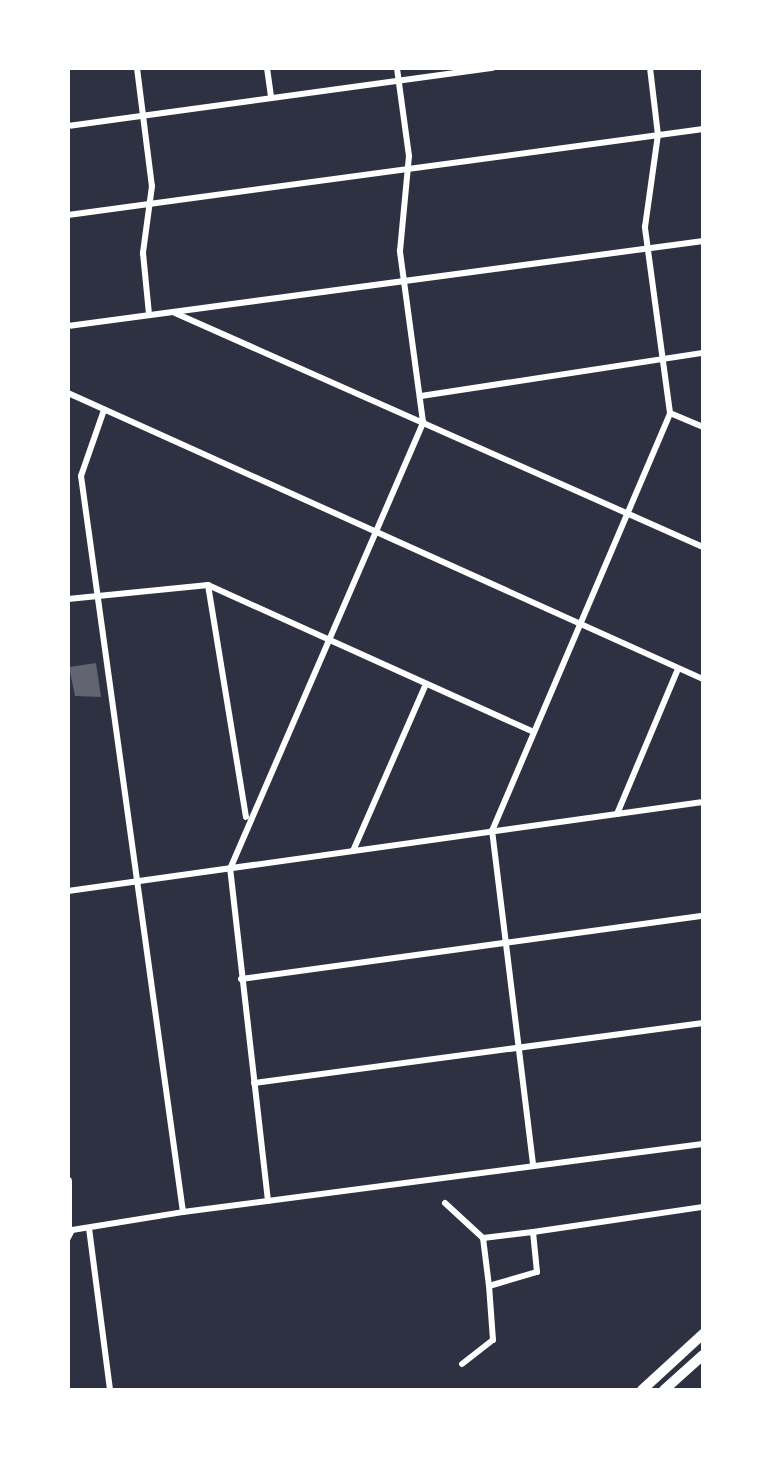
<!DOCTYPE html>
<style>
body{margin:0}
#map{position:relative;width:771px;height:1458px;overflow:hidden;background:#2d3142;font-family:Figtree,sans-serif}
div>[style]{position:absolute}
.building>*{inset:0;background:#626471}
.minor>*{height:6px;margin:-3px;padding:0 3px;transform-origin:3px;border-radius:3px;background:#fff}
.tertiary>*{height:8px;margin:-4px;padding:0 4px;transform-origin:4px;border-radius:4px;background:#fff}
.primary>*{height:10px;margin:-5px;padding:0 5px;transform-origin:5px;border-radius:5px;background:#fff}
span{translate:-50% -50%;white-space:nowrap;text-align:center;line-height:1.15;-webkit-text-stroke:6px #fff;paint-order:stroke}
.frame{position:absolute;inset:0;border:70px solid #fff;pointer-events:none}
</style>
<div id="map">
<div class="building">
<i style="clip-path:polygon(96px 663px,101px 697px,75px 696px,69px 667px)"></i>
</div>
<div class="minor">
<i style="left:137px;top:68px;width:119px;rotate:82.8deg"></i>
<i style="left:152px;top:186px;width:68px;rotate:97.7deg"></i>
<i style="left:143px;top:253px;width:61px;rotate:84.4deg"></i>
<i style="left:267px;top:68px;width:30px;rotate:82deg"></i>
<i style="left:68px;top:126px;width:429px;rotate:-7.8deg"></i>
<i style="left:68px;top:215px;width:641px;rotate:-7.71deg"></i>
<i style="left:175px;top:313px;width:578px;rotate:23.9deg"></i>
<i style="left:68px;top:326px;width:641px;rotate:-7.62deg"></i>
<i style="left:68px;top:393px;width:696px;rotate:24.25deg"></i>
<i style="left:421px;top:396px;width:285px;rotate:-8.7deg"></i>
<i style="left:104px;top:410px;width:70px;rotate:109.2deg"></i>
<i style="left:81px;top:476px;width:743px;rotate:82.11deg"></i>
<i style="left:670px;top:413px;width:36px;rotate:23deg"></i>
<i style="left:208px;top:585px;width:235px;rotate:80.7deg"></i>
<i style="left:68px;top:599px;width:141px;rotate:-5.7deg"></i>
<i style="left:208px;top:585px;width:355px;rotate:24.3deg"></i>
<i style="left:617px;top:814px;width:157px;rotate:-67.2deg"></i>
<i style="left:353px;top:851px;width:182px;rotate:-66.4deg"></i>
<i style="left:68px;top:891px;width:641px;rotate:-7.98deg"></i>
<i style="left:241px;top:979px;width:466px;rotate:-7.8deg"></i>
<i style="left:254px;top:1083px;width:453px;rotate:-7.6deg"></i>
<i style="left:533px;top:1164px;width:336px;rotate:-97deg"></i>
<i style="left:492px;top:831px;width:454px;rotate:-66.9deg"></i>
<i style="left:670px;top:413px;width:188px;rotate:-97.7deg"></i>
<i style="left:645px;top:227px;width:93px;rotate:-82deg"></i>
<i style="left:658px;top:135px;width:67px;rotate:-96.8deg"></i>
<i style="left:268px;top:1201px;width:334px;rotate:-96.5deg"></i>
<i style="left:230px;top:869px;width:487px;rotate:-66.6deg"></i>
<i style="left:423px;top:422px;width:173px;rotate:-97.7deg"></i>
<i style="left:400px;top:251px;width:95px;rotate:-84.6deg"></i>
<i style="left:409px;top:156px;width:89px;rotate:-97.8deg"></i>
<i style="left:445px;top:1203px;width:52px;rotate:42.6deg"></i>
<i style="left:89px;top:1228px;width:163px;rotate:82.6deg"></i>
<i style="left:68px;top:1238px;width:9px;rotate:-63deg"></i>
<i style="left:72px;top:1230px;width:112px;rotate:-9.2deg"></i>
<i style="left:183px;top:1212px;width:524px;rotate:-7.45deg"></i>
<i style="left:489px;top:1286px;width:48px;rotate:-97.1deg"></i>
<i style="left:483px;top:1238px;width:50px;rotate:-6.8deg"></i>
<i style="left:462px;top:1364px;width:39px;rotate:-38deg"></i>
<i style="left:493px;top:1340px;width:54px;rotate:-94.2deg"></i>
<i style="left:489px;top:1286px;width:50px;rotate:-16.3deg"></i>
<i style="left:537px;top:1272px;width:40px;rotate:-95.7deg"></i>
<i style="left:533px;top:1232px;width:172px;rotate:-8.4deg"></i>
</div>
<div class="tertiary">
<i style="left:68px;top:1181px;width:49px;rotate:90deg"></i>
</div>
<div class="primary">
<i style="left:642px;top:1390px;width:83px;rotate:-42.6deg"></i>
<i style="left:664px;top:1390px;width:52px;rotate:-41.9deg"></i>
</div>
<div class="frame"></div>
</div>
